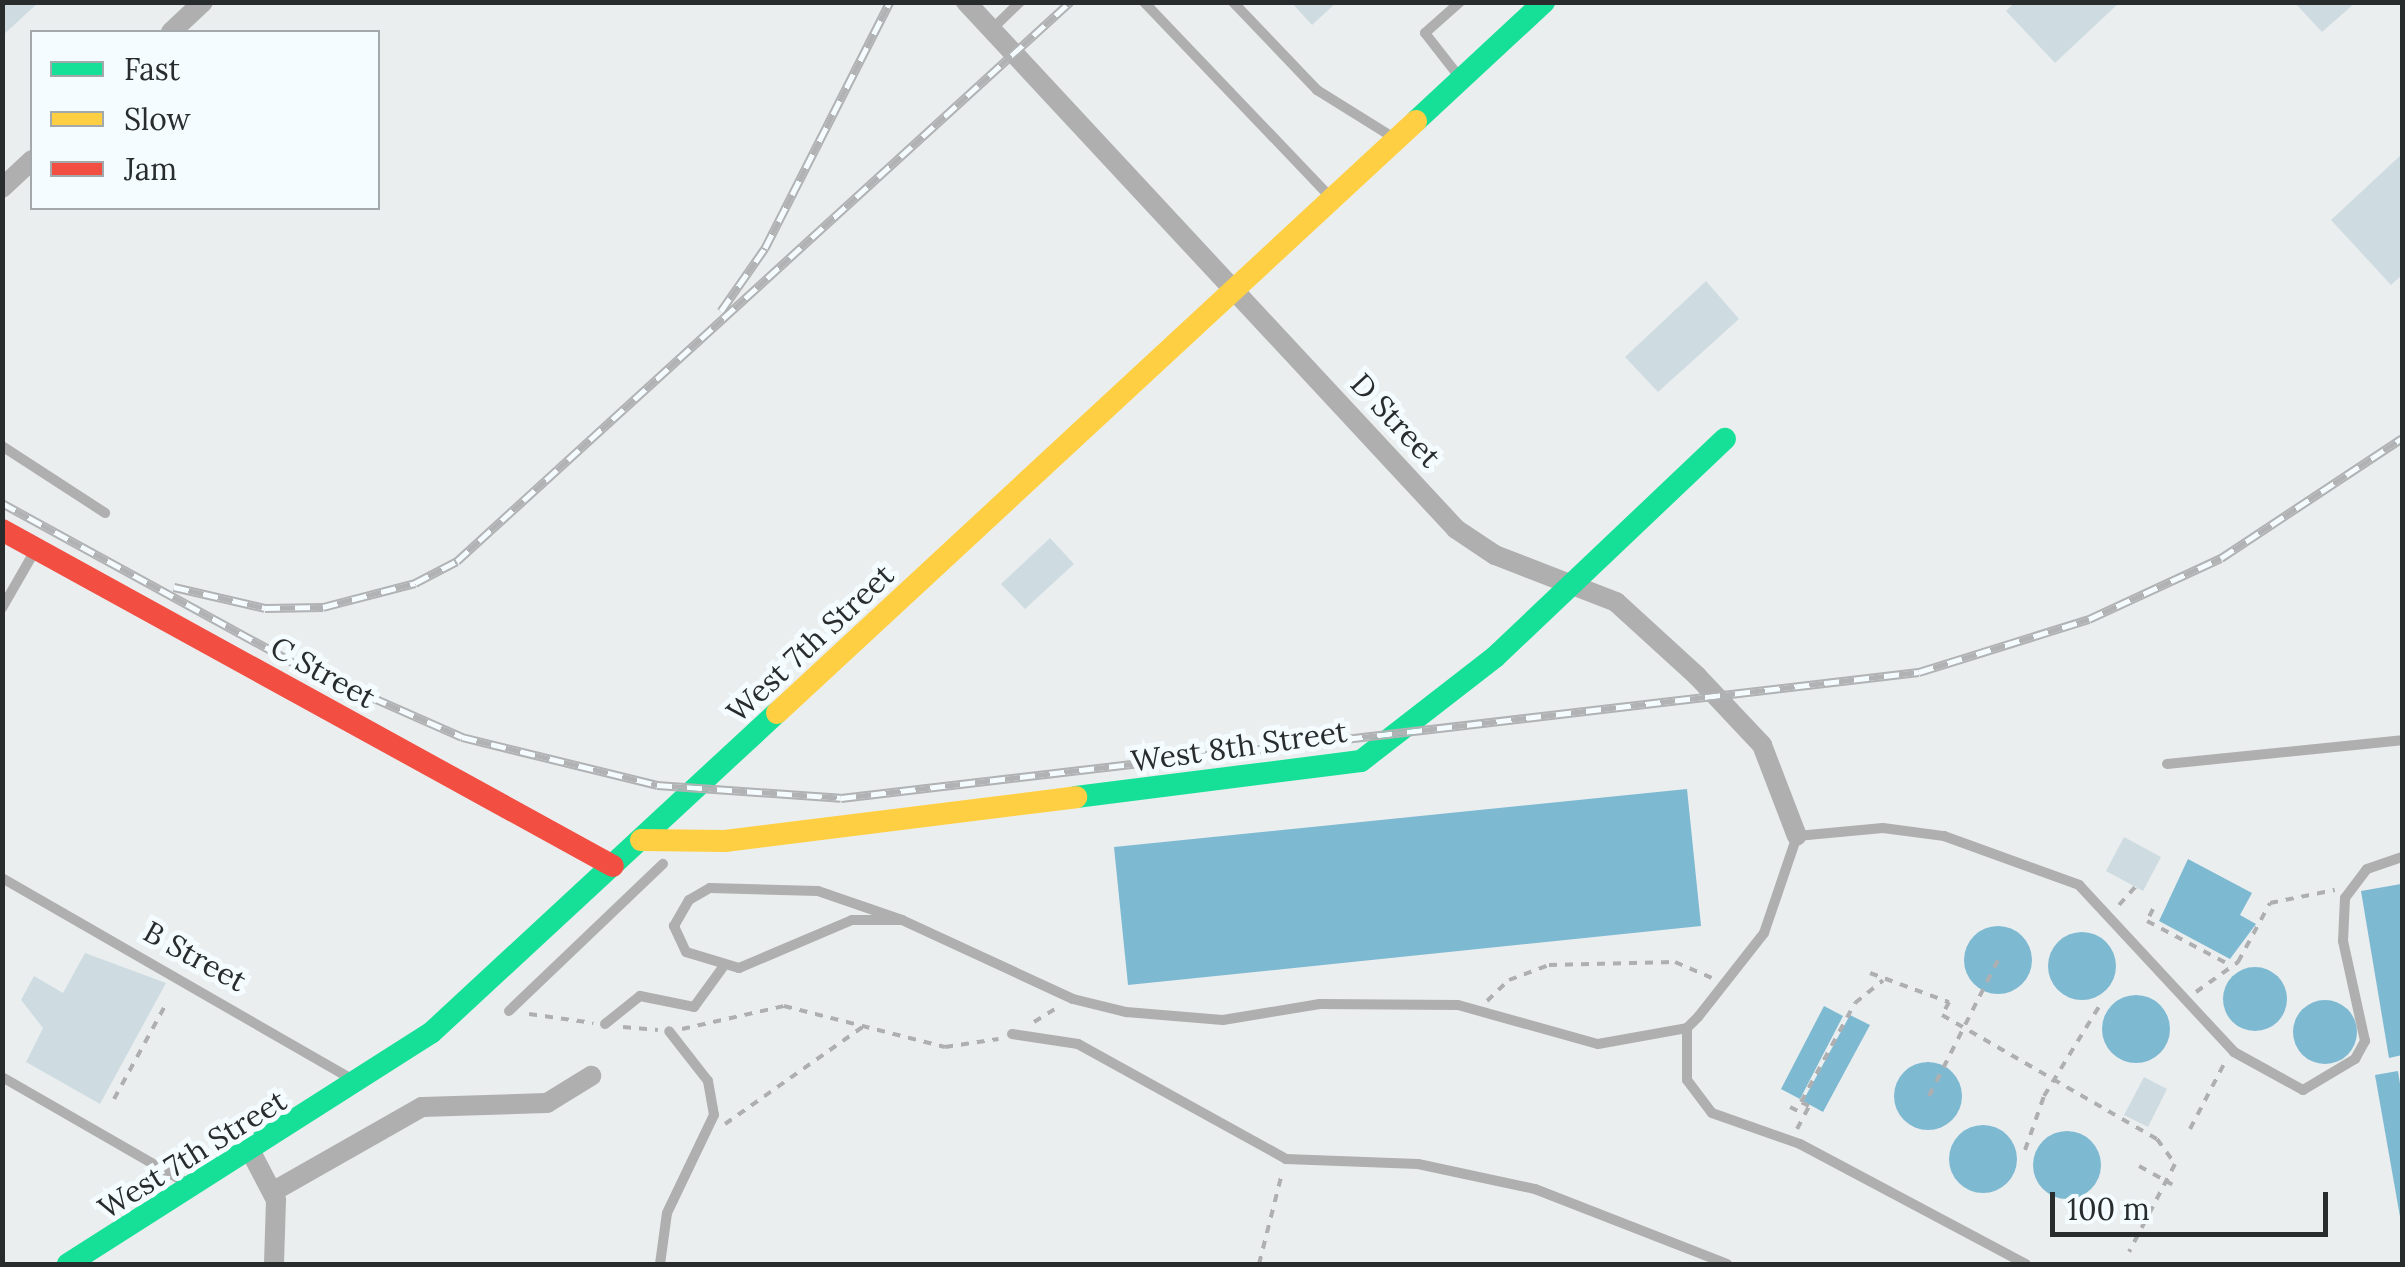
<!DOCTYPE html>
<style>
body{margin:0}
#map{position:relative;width:2405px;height:1267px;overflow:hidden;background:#eaeeef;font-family:Lora,serif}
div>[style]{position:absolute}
.water>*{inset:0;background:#7eb9d2}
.round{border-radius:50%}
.building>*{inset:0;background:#cedce2}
.path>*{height:4px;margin-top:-2px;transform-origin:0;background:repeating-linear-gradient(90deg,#aeafb0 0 8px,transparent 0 16px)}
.lane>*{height:10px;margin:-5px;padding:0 5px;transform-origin:5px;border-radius:5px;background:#b0afaf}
.street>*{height:20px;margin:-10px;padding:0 10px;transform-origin:10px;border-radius:10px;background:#b0afaf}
.fast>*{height:22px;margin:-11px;padding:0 11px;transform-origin:11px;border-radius:11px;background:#16e098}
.slow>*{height:22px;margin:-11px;padding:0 11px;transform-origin:11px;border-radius:11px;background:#ffcf43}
.jam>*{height:22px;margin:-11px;padding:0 11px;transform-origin:11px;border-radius:11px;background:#f24e42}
.rail>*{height:9px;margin-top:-4.5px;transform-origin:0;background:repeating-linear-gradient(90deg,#f5fcff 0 15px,#b0b2b3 0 30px);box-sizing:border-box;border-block:2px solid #b0b2b3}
span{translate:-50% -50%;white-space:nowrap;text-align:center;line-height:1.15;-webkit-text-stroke:10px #f5fcff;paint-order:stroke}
.street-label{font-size:30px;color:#292c2d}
.frame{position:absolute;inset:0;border:5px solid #292c2d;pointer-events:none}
.legend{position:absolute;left:30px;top:30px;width:350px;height:180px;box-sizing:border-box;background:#f5fcff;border:2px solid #a3a9ab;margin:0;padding:12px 18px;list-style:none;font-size:30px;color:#292c2d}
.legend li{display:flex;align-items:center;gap:20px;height:50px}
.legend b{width:50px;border:2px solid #a3a9ab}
.scale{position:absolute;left:2050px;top:1192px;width:278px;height:45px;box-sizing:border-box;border:5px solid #292c2d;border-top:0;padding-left:12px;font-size:30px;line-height:35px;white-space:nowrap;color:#292c2d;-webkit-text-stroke:8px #f5fcff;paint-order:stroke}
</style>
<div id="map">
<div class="water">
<i style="clip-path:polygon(1687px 789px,1701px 926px,1128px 985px,1114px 847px)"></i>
<i style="clip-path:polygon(2188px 859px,2252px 893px,2240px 915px,2256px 924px,2230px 959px,2159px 921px)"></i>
<i style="clip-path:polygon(2401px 884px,2402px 1055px,2389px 1058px,2361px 891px)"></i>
<i class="round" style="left:1964px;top:926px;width:68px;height:68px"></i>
<i class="round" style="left:2048px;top:932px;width:68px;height:68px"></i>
<i class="round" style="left:2223px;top:967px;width:64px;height:64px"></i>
<i class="round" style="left:2102px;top:995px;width:68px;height:68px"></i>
<i class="round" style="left:2293px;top:1000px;width:64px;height:64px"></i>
<i style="clip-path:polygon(1824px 1006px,1843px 1016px,1800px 1099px,1781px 1089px)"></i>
<i style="clip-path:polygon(1850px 1015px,1870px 1025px,1823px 1112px,1803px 1101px)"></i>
<i class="round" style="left:1894px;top:1062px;width:68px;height:68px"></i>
<i style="clip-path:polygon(2398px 1071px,2402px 1097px,2402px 1228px,2375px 1075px)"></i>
<i class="round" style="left:1949px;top:1125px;width:68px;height:68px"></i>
<i class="round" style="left:2033px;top:1131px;width:68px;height:68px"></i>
</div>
<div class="building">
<i style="clip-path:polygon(2px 2px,39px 2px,2px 36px)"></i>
<i style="clip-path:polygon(1291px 2px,1337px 2px,1312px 25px)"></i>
<i style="clip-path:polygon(2015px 2px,2120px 2px,2055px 63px,2006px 11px)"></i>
<i style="clip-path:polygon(2294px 2px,2356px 2px,2322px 32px)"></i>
<i style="clip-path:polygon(2402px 154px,2402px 275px,2391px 285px,2331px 220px)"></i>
<i style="clip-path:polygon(1706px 281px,1739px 319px,1658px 392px,1625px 357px)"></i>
<i style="clip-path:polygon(1050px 538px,1074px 564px,1025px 609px,1001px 584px)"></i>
<i style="clip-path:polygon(2124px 837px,2161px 857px,2143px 891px,2106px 871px)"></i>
<i style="clip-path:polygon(85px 953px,166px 983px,100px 1104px,26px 1062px,43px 1028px,21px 1000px,34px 976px,63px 993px)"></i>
<i style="clip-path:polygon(2144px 1077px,2167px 1089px,2148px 1127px,2124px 1115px)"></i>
</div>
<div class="path">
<i style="left:2119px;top:905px;width:25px;rotate:-48deg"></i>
<i style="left:2153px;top:909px;width:13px;rotate:117deg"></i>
<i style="left:2147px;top:921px;width:96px;rotate:27.9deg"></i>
<i style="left:1870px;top:973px;width:84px;rotate:20.2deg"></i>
<i style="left:1949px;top:1002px;width:15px;rotate:118deg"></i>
<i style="left:1942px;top:1015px;width:248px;rotate:30deg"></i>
<i style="left:2157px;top:1139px;width:31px;rotate:54deg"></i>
<i style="left:2175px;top:1164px;width:99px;rotate:117.6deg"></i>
<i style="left:2196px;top:992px;width:52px;rotate:-35.5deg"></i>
<i style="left:2238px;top:962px;width:67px;rotate:-61.5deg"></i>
<i style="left:2270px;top:903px;width:66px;rotate:-11.3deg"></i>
<i style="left:1487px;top:1001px;width:30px;rotate:-44deg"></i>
<i style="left:1509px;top:980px;width:43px;rotate:-20.6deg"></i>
<i style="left:1549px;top:965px;width:126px;rotate:-1.4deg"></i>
<i style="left:1675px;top:962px;width:40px;rotate:23.4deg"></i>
<i style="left:529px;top:1014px;width:65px;rotate:8deg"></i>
<i style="left:1034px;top:1022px;width:31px;rotate:-32deg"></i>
<i style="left:623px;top:1027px;width:35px;rotate:5deg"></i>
<i style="left:682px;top:1029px;width:105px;rotate:-12.7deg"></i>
<i style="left:784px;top:1006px;width:166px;rotate:14.3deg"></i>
<i style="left:945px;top:1047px;width:54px;rotate:-8.6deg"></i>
<i style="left:1929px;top:1096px;width:153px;rotate:-63.1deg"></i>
<i style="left:114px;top:1099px;width:108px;rotate:-61.3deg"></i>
<i style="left:1790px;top:1107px;width:16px;rotate:27deg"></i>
<i style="left:725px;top:1124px;width:170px;rotate:-35.2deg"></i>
<i style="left:1797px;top:1129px;width:26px;rotate:-62deg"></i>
<i style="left:1809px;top:1106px;width:9px;rotate:-153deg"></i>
<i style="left:1801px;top:1102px;width:113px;rotate:-61.4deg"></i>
<i style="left:1855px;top:1003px;width:36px;rotate:-39deg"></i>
<i style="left:2190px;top:1129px;width:73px;rotate:-62.4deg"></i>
<i style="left:2025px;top:1150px;width:57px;rotate:-70.6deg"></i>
<i style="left:2044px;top:1096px;width:107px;rotate:-58.4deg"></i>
<i style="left:2139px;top:1166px;width:38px;rotate:29deg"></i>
<i style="left:1259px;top:1264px;width:94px;rotate:-75.8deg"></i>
</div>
<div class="lane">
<i style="left:1144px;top:2px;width:271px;rotate:46.3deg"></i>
<i style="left:1233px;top:2px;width:122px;rotate:46.3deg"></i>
<i style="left:1317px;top:90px;width:87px;rotate:31.9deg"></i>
<i style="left:992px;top:29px;width:39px;rotate:-44deg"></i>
<i style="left:1457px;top:74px;width:52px;rotate:-128deg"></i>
<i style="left:1425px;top:33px;width:47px;rotate:-41.5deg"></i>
<i style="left:2px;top:446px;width:123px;rotate:33deg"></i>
<i style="left:2px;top:608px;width:62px;rotate:-60.1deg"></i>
<i style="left:2167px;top:764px;width:236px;rotate:-5.8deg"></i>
<i style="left:2px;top:878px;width:401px;rotate:29.9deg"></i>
<i style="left:902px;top:920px;width:50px;rotate:180deg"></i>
<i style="left:852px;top:920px;width:123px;rotate:157deg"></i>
<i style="left:739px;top:968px;width:55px;rotate:-163.2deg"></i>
<i style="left:686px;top:952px;width:29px;rotate:-115deg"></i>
<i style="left:674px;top:926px;width:30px;rotate:-60deg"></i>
<i style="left:689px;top:900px;width:24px;rotate:-30deg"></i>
<i style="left:710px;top:888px;width:108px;rotate:1.6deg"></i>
<i style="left:818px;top:891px;width:89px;rotate:19deg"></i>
<i style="left:902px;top:920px;width:188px;rotate:24.8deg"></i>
<i style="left:1073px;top:999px;width:55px;rotate:13.8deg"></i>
<i style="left:1126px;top:1012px;width:97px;rotate:4.7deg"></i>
<i style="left:1223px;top:1020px;width:98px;rotate:-9.4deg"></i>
<i style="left:1320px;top:1004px;width:138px;rotate:0.4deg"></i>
<i style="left:1458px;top:1005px;width:145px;rotate:15.6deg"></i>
<i style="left:1598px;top:1044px;width:90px;rotate:-10.2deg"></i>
<i style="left:1687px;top:1028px;width:16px;rotate:-45deg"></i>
<i style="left:1698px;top:1017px;width:107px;rotate:-51.8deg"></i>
<i style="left:1764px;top:933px;width:102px;rotate:-71.2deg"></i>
<i style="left:1797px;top:836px;width:86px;rotate:-5.3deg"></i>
<i style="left:1883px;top:828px;width:62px;rotate:7.5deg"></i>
<i style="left:1944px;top:836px;width:144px;rotate:19.9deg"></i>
<i style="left:2079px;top:885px;width:228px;rotate:47.1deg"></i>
<i style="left:2234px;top:1052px;width:79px;rotate:28.8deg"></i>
<i style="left:2303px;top:1090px;width:61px;rotate:-30.8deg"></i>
<i style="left:2355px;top:1059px;width:21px;rotate:-61deg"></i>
<i style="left:2365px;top:1041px;width:102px;rotate:-102.4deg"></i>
<i style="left:2343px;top:941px;width:43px;rotate:-87.3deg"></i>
<i style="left:2345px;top:898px;width:36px;rotate:-53deg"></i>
<i style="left:2367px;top:869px;width:37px;rotate:-19deg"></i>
<i style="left:509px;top:1011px;width:213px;rotate:-43.7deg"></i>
<i style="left:605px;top:1024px;width:45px;rotate:-38.7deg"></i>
<i style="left:640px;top:996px;width:55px;rotate:11.5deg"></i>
<i style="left:694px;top:1007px;width:49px;rotate:-54.1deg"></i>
<i style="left:1687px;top:1028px;width:52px;rotate:90deg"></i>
<i style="left:1687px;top:1080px;width:41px;rotate:52.9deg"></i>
<i style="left:1712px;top:1113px;width:93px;rotate:19.4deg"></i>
<i style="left:1800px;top:1144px;width:256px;rotate:28deg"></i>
<i style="left:1012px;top:1034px;width:67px;rotate:8.6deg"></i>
<i style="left:1078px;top:1044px;width:238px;rotate:28.9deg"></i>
<i style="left:1286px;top:1159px;width:132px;rotate:2.2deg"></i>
<i style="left:1418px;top:1164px;width:120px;rotate:12.1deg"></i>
<i style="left:1535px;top:1189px;width:206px;rotate:21.3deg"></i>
<i style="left:2px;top:1077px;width:215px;rotate:29.9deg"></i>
<i style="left:660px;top:1264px;width:51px;rotate:-82.2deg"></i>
<i style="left:667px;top:1213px;width:109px;rotate:-64.4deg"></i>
<i style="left:714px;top:1115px;width:35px;rotate:-100deg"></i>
<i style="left:708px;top:1081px;width:63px;rotate:-128deg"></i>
</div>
<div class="street">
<i style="left:966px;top:2px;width:720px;rotate:47.08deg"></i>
<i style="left:1456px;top:529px;width:47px;rotate:33.7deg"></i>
<i style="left:1495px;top:555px;width:130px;rotate:21.2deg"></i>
<i style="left:1616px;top:602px;width:110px;rotate:42.4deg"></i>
<i style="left:1697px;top:676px;width:95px;rotate:46.7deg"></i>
<i style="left:1762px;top:745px;width:97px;rotate:69deg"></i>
<i style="left:171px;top:32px;width:44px;rotate:-43.2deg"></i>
<i style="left:2px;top:188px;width:41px;rotate:-43deg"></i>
<i style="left:252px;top:1154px;width:52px;rotate:62.4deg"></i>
<i style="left:276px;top:1200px;width:64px;rotate:91.8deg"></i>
<i style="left:274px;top:1191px;width:170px;rotate:-29.6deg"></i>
<i style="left:422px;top:1107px;width:125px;rotate:-1.8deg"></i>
<i style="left:547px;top:1103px;width:52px;rotate:-31.5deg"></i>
</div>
<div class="fast">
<i style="left:1416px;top:121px;width:175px;rotate:-42.9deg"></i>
<i style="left:1076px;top:797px;width:287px;rotate:-7.2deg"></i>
<i style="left:1361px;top:761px;width:170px;rotate:-37.8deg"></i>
<i style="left:1495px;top:657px;width:317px;rotate:-43.5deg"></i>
<i style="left:68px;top:1264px;width:430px;rotate:-32.5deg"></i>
<i style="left:431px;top:1033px;width:471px;rotate:-42.8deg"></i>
</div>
<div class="slow">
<i style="left:777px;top:713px;width:871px;rotate:-42.81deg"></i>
<i style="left:641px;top:840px;width:84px;rotate:0.7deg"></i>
<i style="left:725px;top:841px;width:354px;rotate:-7.1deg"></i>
</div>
<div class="jam">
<i style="left:2px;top:530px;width:697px;rotate:28.81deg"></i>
</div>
<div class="rail">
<i style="left:721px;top:311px;width:77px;rotate:-55.1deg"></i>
<i style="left:765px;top:248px;width:276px;rotate:-63.1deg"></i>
<i style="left:2px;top:503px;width:328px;rotate:28.7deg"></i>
<i style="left:290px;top:661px;width:188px;rotate:23.8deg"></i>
<i style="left:462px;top:737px;width:201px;rotate:13.8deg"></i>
<i style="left:657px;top:785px;width:184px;rotate:4deg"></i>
<i style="left:841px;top:798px;width:1085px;rotate:-6.67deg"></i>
<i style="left:1919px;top:672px;width:178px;rotate:-17.3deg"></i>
<i style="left:2089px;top:619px;width:145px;rotate:-24.8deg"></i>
<i style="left:2221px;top:558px;width:217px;rotate:-33.5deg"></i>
<i style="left:174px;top:587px;width:93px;rotate:13deg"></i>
<i style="left:265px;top:608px;width:58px;rotate:-1deg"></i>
<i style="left:323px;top:607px;width:95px;rotate:-14.6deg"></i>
<i style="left:415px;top:583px;width:47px;rotate:-27.6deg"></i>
<i style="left:457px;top:561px;width:830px;rotate:-42.36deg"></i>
</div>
<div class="street-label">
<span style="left:1396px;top:420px;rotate:47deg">D Street</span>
<span style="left:810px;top:643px;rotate:-43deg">West 7th Street</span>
<span style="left:323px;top:672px;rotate:29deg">C Street</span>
<span style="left:1239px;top:746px;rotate:-8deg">West 8th Street</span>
<span style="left:195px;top:956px;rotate:29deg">B Street</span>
<span style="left:192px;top:1154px;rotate:-32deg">West 7th Street</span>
</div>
<div class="frame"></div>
<ul class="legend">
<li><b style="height:12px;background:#16e098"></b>Fast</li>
<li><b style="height:12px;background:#ffcf43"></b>Slow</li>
<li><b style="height:12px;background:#f24e42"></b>Jam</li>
</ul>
<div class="scale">100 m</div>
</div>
